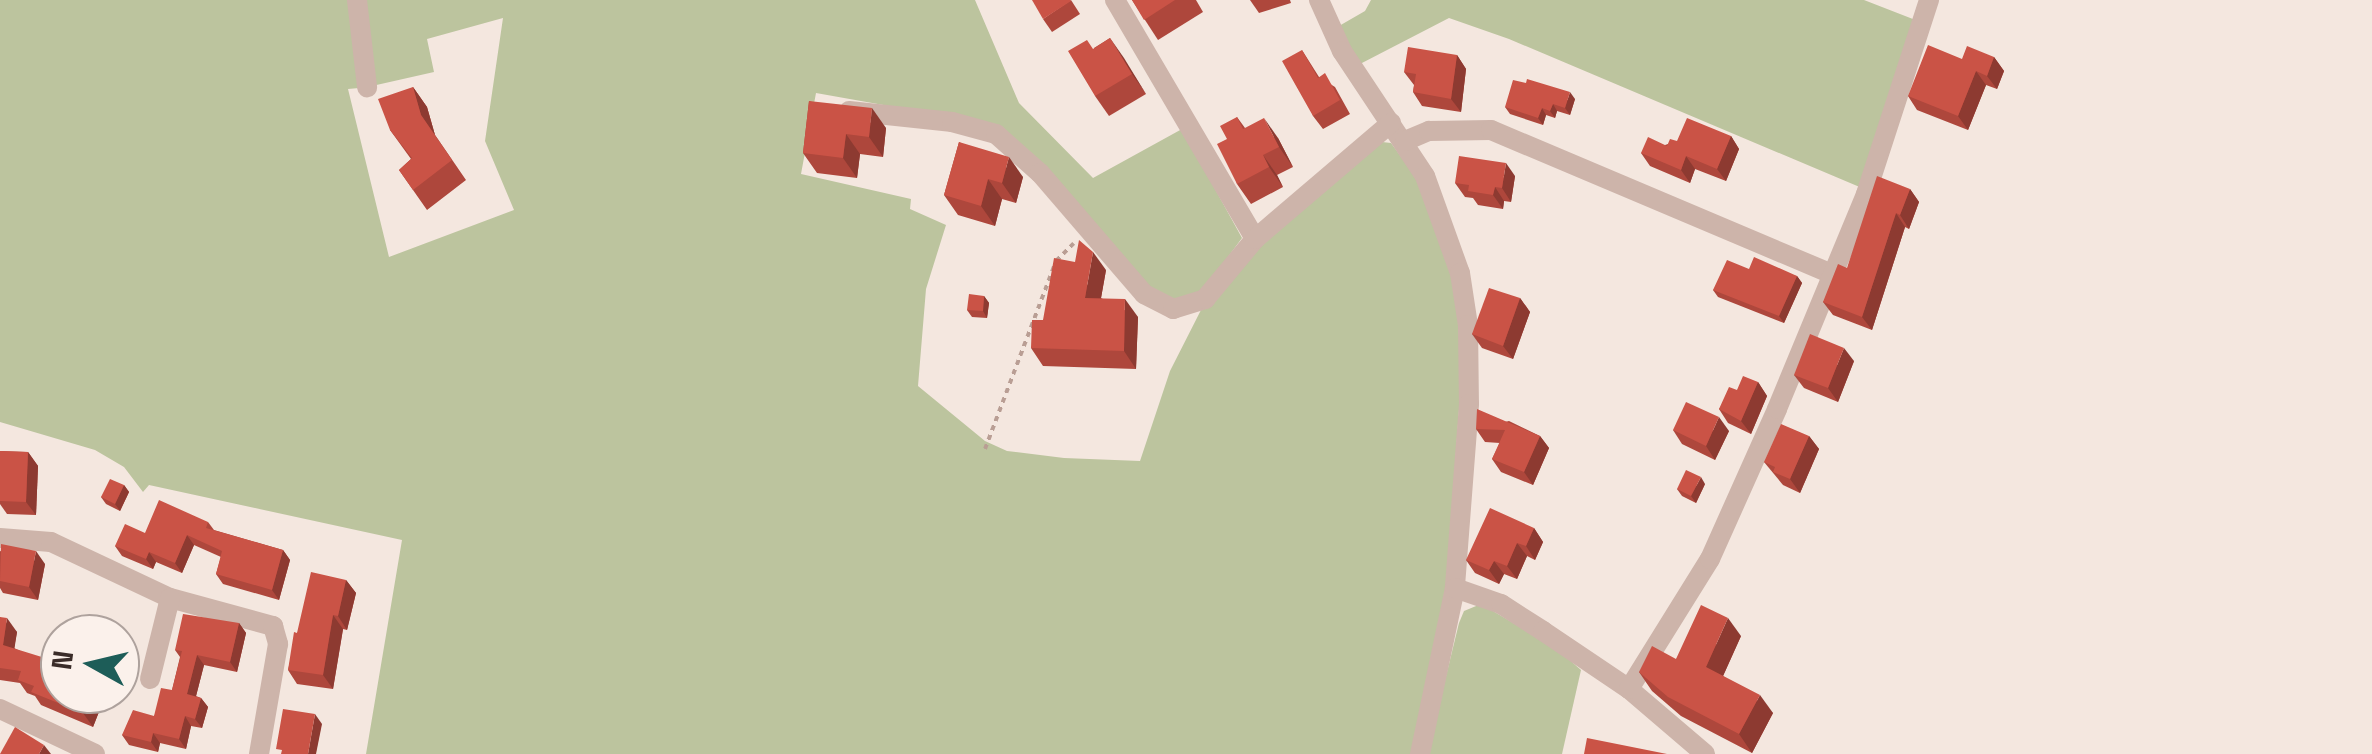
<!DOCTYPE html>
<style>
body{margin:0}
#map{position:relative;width:2372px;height:754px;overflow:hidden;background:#f4e7df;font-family:"Space Grotesk",sans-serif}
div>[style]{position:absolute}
.green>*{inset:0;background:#bcc49e}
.path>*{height:4px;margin-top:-2px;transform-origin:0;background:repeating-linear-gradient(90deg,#b99e94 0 5px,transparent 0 10px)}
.minor>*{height:20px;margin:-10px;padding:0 10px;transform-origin:10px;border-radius:10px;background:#cdb4aa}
.wall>*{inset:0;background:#ae473c}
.shaded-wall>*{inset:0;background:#8d3a31}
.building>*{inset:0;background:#ca5346}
span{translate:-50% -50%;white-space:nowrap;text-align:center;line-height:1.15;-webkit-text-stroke:10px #fbf1eb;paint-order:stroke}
.north{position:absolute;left:40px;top:614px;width:100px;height:100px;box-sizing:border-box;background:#fbf1eb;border:2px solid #aea29d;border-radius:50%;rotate:278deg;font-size:28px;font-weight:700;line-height:40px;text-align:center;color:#3a2c29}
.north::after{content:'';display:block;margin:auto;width:35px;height:45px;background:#1d5d58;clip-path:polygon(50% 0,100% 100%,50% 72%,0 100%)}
</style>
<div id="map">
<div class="green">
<i style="clip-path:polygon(0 0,353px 0,359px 88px,348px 89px,389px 257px,514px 210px,485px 141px,503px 18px,427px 39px,434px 72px,372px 86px,361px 0,975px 0,1019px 103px,1093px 178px,1182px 129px,1242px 238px,1202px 292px,1180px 303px,1154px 295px,1028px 152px,934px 114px,816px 93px,801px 174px,911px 199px,910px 209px,946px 225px,926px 289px,918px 386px,985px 441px,1007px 451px,1064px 458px,1140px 461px,1170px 371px,1202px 308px,1262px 241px,1382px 142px,1391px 143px,1418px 180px,1446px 248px,1458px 315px,1461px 382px,1446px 590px,1411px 754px,366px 754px,402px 540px,149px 485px,143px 492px,124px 467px,95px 450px,0 422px)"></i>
<i style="clip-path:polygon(1371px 0,1864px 0,1918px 21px,1862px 188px,1509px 39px,1449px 18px,1360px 64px,1339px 26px,1365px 11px)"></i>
<i style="clip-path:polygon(1481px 604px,1556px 648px,1581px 670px,1562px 754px,1427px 754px,1459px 623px,1464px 611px)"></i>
</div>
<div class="path">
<i style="left:985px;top:449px;width:201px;rotate:-69.3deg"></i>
<i style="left:1056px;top:261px;width:25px;rotate:-45deg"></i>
</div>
<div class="minor">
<i style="left:357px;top:0;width:88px;rotate:83.4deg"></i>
<i style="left:1115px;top:0;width:277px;rotate:59.6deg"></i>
<i style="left:1319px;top:0;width:56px;rotate:65.7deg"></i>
<i style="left:1342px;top:51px;width:150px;rotate:56.4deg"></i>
<i style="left:1425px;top:176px;width:103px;rotate:70.2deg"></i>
<i style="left:1460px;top:273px;width:53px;rotate:81.3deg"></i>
<i style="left:1468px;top:325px;width:79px;rotate:89.3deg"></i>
<i style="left:1469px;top:404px;width:185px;rotate:94.4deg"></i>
<i style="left:1455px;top:588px;width:170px;rotate:101.9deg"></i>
<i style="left:849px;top:111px;width:104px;rotate:6.1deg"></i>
<i style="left:952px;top:122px;width:46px;rotate:15.3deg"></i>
<i style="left:996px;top:134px;width:59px;rotate:41.6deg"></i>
<i style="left:1040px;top:173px;width:160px;rotate:49.3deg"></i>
<i style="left:1144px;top:294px;width:33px;rotate:27deg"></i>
<i style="left:1173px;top:309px;width:34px;rotate:-17deg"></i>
<i style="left:1205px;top:299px;width:78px;rotate:-50.2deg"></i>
<i style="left:1255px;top:239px;width:179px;rotate:-40.5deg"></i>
<i style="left:1405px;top:141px;width:26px;rotate:-23deg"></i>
<i style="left:1429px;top:131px;width:62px;rotate:-0.9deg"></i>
<i style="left:1491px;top:130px;width:372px;rotate:22.9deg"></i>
<i style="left:0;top:538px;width:51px;rotate:4.5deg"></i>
<i style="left:51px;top:542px;width:132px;rotate:25.2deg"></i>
<i style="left:170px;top:598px;width:107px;rotate:15.2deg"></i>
<i style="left:273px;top:626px;width:19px;rotate:74deg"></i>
<i style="left:278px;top:644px;width:112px;rotate:99.8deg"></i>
<i style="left:1455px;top:588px;width:49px;rotate:19.2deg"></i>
<i style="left:1501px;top:604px;width:50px;rotate:32.7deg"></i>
<i style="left:1543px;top:631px;width:104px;rotate:34deg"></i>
<i style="left:1629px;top:689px;width:100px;rotate:40.5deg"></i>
<i style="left:150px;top:679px;width:83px;rotate:-76.1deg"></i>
<i style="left:1629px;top:689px;width:153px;rotate:-58.1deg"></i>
<i style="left:1710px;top:559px;width:164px;rotate:-65.9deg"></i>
<i style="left:1777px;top:409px;width:233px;rotate:-67.5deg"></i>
<i style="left:1866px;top:194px;width:204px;rotate:-72deg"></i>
<i style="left:0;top:709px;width:105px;rotate:25.3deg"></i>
</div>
<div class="wall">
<i style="clip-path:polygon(1071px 0,1080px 14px,1052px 32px,1043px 19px)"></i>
<i style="clip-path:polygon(1132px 0,1196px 0,1203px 12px,1158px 40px)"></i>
<i style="clip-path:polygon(1250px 0,1290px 0,1291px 3px,1259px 13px)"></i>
<i style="clip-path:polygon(1110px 38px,1146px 94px,1109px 116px,1095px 96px,1094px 48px)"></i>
<i style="clip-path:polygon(1302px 50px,1319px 77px,1335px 87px,1350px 114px,1323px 129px,1313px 116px)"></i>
<i style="clip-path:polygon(1457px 55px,1466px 69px,1461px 112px,1422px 106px,1413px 92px,1414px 85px,1404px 72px)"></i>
<i style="clip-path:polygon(1994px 57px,2004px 71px,1997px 89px,1986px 85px,1968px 130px,1917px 110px,1908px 96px,1962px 59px)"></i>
<i style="clip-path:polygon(413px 87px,427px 107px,435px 135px,466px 180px,427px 210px,399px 170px,411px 159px,390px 130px)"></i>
<i style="clip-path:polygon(1575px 99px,1570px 115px,1557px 111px,1555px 118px,1546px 115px,1543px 125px,1510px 114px,1505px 107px)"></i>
<i style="clip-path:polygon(809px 101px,886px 128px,883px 157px,860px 154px,857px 178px,817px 173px,803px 153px)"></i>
<i style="clip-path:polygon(1237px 117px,1245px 128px,1278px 138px,1293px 167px,1277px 175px,1283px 187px,1251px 204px,1237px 184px,1227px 139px)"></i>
<i style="clip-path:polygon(1731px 136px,1739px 149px,1726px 181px,1695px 169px,1690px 183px,1650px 166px,1641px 153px,1677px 141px)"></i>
<i style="clip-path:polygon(959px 142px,1023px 177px,1016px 203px,1002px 199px,995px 226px,958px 215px,944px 195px)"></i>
<i style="clip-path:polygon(1515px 176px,1511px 202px,1504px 201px,1503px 209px,1478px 205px,1473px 198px,1465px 197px,1455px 183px)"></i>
<i style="clip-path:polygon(1910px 189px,1919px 202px,1909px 229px,1905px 227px,1872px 330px,1833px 315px,1823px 302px)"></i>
<i style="clip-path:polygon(1749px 269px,1797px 276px,1802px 283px,1784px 323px,1718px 297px,1713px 290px)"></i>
<i style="clip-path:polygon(1106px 270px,1101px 298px,1138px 317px,1136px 369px,1043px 366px,1031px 348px,1043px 320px)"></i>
<i style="clip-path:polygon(984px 296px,989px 303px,987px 318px,972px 317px,967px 310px)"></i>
<i style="clip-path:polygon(1520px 298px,1530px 312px,1513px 359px,1482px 348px,1472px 334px)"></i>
<i style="clip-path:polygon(1854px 361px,1838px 402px,1804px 388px,1794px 375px)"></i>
<i style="clip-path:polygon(1758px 382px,1767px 396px,1751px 434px,1728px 423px,1719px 409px,1737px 390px)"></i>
<i style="clip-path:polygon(1509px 421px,1540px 436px,1549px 448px,1533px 485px,1501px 472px,1492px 459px,1500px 443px,1485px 442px,1476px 429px)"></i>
<i style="clip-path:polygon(1673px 430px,1729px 431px,1715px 460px,1682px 444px)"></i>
<i style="clip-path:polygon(1809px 436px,1819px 449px,1800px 493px,1783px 485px,1764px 462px)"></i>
<i style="clip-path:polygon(0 451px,28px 452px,38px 466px,36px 515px,7px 514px,0 504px)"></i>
<i style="clip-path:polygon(1705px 484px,1696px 503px,1682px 496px,1677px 489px)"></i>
<i style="clip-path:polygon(124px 485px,129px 492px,120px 511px,106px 504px,101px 497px)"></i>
<i style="clip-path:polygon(208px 522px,214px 530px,283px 550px,290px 560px,279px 600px,223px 584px,216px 574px,221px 557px,194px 545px,182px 573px,156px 562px,153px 569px,122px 556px,115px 546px)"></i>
<i style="clip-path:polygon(1534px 528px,1543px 542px,1535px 560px,1527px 556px,1517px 579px,1504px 574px,1499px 584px,1475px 573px,1466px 560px)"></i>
<i style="clip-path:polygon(0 551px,45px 564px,38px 600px,3px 593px,0 588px)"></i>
<i style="clip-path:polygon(346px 580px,356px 593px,347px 630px,343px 629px,333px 689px,297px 684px,288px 670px,297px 633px)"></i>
<i style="clip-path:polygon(0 617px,17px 632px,14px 648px,106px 694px,93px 727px,41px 705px,35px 696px,27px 693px,20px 683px,0 680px)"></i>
<i style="clip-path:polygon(239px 623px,246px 633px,237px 672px,204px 665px,196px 696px,201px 698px,208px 707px,202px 728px,191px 726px,186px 749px,160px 743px,158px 752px,129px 745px,122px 735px,154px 716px,172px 690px,180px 657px,175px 650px)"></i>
<i style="clip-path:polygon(1741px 636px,1723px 676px,1773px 713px,1752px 753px,1681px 716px,1652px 691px,1639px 672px)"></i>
</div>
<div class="shaded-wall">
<i style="clip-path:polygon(1110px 38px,1124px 58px,1146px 94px,1132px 74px)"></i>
<i style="clip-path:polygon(1457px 55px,1466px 69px,1461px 112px,1451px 99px)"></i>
<i style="clip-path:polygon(1994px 57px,2004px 71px,1997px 89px,1987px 76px)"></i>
<i style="clip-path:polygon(1976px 71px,1986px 85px,1968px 130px,1958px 116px)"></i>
<i style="clip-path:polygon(413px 87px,427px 107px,435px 135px,466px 180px,421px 115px)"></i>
<i style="clip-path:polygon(1570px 92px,1575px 99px,1570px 115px,1565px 108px)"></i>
<i style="clip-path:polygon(1553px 104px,1557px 111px,1555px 118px,1550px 111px)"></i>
<i style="clip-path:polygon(872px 108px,886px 128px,883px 157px,869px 137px)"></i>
<i style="clip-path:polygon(1542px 108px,1546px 115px,1543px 125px,1538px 118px)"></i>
<i style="clip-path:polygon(1264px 118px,1278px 138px,1293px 167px,1279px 147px)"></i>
<i style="clip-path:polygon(846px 134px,860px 154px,857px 178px,843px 158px)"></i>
<i style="clip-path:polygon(1731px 136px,1739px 149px,1726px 181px,1717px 169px)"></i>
<i style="clip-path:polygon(1263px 155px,1277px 175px,1283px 187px,1269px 167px)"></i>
<i style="clip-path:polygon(1686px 156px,1695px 169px,1690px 183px,1681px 170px)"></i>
<i style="clip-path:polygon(1009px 157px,1023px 177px,1016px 203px,1002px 183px)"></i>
<i style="clip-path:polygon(1506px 163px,1515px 176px,1511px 202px,1502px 188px)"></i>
<i style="clip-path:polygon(988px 179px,1002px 199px,995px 226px,981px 206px)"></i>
<i style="clip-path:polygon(1495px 187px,1504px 201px,1503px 209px,1493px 195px)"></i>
<i style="clip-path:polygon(1910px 189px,1919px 202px,1909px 229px,1900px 215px)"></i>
<i style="clip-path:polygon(1896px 213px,1905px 227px,1872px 330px,1862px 317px)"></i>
<i style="clip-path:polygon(1093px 252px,1106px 270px,1098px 315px,1085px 298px)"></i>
<i style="clip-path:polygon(1797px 276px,1802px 283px,1784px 323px,1779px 316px)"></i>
<i style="clip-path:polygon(984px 296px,989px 303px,987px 318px,983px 311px)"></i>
<i style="clip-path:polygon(1520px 298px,1530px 312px,1513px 359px,1503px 346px)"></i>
<i style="clip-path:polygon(1125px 299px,1138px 317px,1136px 369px,1124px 351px)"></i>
<i style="clip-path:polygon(1844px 348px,1854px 361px,1838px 402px,1828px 388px)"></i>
<i style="clip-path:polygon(1758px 382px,1767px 396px,1751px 434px,1741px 421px)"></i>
<i style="clip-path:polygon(1719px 417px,1729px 431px,1715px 460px,1706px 446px)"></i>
<i style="clip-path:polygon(1540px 436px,1549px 448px,1533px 485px,1524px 472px)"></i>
<i style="clip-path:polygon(1809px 436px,1819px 449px,1800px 493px,1790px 479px)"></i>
<i style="clip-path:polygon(28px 452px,38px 466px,36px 515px,26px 502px)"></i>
<i style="clip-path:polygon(1701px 477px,1705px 484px,1696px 503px,1691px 496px)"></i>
<i style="clip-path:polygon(124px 485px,129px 492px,120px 511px,115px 504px)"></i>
<i style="clip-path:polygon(1534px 528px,1543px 542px,1535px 560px,1526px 546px)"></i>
<i style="clip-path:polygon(187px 535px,194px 545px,182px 573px,175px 563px)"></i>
<i style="clip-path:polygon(1517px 543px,1527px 556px,1517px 579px,1507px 566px)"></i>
<i style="clip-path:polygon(283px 550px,290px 560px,279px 600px,272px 590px)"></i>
<i style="clip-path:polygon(36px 551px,45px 564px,38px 600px,29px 587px)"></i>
<i style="clip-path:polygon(149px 552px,156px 562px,153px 569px,146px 559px)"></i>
<i style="clip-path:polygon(1494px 561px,1504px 574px,1499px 584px,1489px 570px)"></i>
<i style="clip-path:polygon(346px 580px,356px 593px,347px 630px,338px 616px)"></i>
<i style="clip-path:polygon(333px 615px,343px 629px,333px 689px,323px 675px)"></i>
<i style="clip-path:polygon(7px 618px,17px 632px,13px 658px,3px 645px)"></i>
<i style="clip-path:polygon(1728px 618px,1741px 636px,1719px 685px,1706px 667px)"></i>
<i style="clip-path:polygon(239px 623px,246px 633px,237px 672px,230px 662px)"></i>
<i style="clip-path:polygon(197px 655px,204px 665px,194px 704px,187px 694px)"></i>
<i style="clip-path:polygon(91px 694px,106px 694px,93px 727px,83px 713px)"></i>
<i style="clip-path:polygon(1760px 695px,1773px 713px,1752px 753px,1739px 734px)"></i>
<i style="clip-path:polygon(201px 698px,208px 707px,202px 728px,195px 719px)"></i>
<i style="clip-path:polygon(315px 714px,322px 724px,316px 754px,308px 754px)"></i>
<i style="clip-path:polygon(185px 716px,191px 726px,186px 749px,179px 739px)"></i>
<i style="clip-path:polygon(153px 733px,160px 743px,158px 752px,151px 742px)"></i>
<i style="clip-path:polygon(44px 745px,51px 754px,39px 754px)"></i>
</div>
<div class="building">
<i style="clip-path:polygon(1032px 0,1070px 0,1071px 1px,1043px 19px)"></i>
<i style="clip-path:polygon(1132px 0,1175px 0,1144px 20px)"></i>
<i style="clip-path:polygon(1110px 38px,1132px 74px,1095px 96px,1068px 51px,1087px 40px,1093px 49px)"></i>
<i style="clip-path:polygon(1928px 45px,1962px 59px,1967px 46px,1994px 57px,1987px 76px,1976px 71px,1958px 116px,1908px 96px)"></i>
<i style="clip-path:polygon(1408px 47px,1457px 55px,1451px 99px,1413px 92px,1416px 74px,1404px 72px)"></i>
<i style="clip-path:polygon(1302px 50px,1318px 78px,1325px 73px,1340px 100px,1313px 116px,1282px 61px)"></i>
<i style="clip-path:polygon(1527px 79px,1570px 92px,1565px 108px,1553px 104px,1550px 111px,1542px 108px,1538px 118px,1505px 107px,1513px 80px,1526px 83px)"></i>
<i style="clip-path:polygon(413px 87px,421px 115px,452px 160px,413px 190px,399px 170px,412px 158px,390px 130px,378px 99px)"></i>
<i style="clip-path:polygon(809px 101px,872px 108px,869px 137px,846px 134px,843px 158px,803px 153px)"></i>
<i style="clip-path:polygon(1237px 117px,1243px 129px,1264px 118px,1279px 147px,1263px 155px,1269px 167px,1237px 184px,1217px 144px,1227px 139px,1220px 126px)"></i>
<i style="clip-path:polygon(1687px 118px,1731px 136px,1717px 169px,1686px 156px,1681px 170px,1641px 153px,1648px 137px,1667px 146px,1670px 139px,1677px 141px)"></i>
<i style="clip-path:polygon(959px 142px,1009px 157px,1002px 183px,988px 179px,981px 206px,944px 195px)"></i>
<i style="clip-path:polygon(1459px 156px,1506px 163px,1502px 188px,1495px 187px,1493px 195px,1468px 191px,1469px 185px,1455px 183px)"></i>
<i style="clip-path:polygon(1877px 176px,1910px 189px,1900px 215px,1896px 213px,1862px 317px,1823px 302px,1838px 264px,1847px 268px)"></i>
<i style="clip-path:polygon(1079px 240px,1093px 252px,1085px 298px,1125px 299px,1124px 351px,1031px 348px,1032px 320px,1043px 320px,1054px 258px,1075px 262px)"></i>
<i style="clip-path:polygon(1754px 257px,1797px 276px,1779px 316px,1713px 290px,1727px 260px,1749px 269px)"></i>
<i style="clip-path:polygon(1489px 288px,1520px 298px,1503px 346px,1472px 334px)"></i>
<i style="clip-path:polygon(969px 294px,984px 296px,983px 311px,967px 310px)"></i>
<i style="clip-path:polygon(1810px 334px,1844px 348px,1828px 388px,1794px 375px)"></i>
<i style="clip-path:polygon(1743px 376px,1758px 382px,1741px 421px,1719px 409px,1729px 387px,1737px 390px)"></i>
<i style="clip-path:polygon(1686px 402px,1719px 417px,1706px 446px,1673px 430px)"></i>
<i style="clip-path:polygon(1477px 409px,1540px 436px,1524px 472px,1492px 459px,1505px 430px,1476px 429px)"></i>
<i style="clip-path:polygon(1781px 424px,1809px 436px,1790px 479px,1773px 472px,1775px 467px,1764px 462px)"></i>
<i style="clip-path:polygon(0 451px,28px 452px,26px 502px,0 501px)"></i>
<i style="clip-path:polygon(1686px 470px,1701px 477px,1691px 496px,1677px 489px)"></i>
<i style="clip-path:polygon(110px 479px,124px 485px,115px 504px,101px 497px)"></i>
<i style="clip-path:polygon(159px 500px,208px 522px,206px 528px,283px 550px,272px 590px,216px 574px,222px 551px,187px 535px,175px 563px,149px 552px,146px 559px,115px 546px,125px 524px,145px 533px)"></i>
<i style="clip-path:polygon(1490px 508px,1534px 528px,1526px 546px,1517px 543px,1507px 566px,1494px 561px,1489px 570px,1466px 560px)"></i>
<i style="clip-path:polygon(1px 544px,36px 551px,29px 587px,0 581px)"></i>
<i style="clip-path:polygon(311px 572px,346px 580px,338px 616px,333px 615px,323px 675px,288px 670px,294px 632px,297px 633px)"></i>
<i style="clip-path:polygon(1701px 605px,1728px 618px,1706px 667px,1760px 695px,1739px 734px,1668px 697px,1639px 672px,1652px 646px,1676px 659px)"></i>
<i style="clip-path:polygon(183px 614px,239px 623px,230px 662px,197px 655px,187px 694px,201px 698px,195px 719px,185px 716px,179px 739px,153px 733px,151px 742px,122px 735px,133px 710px,154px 716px,161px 688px,172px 690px,182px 651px,175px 650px)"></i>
<i style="clip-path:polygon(0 617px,7px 618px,3px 645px,45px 658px,47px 654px,60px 660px,60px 694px,91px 694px,83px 713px,31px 692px,34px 686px,18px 680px,21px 671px,0 668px)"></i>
<i style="clip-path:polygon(283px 709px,315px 714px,308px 754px,281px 754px,282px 750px,276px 749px)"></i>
<i style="clip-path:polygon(15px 727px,44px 745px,39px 754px,0 754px)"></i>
<i style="clip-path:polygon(1587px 738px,1667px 754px,1584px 754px)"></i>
</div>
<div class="north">N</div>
</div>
